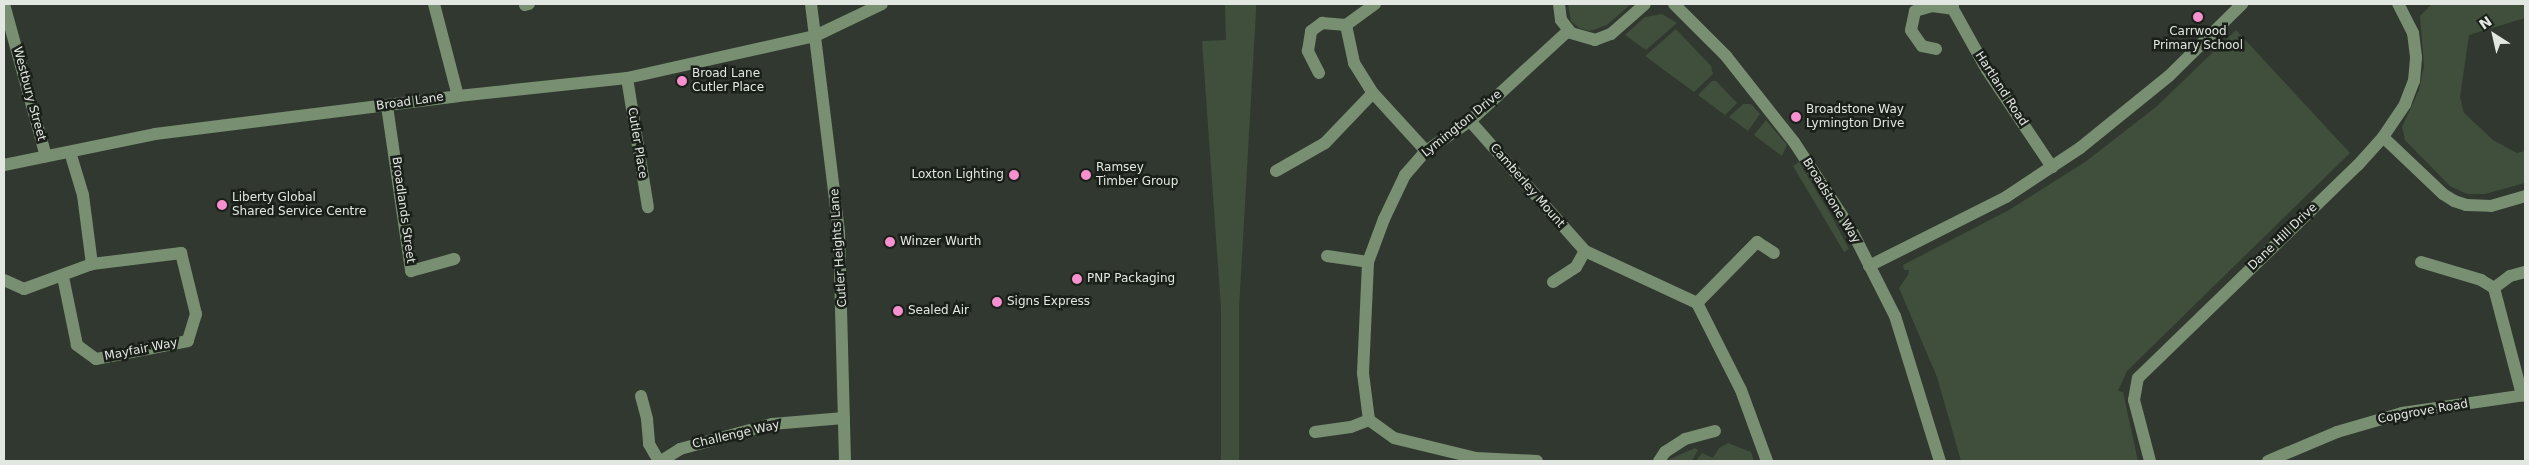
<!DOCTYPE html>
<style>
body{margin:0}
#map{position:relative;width:2529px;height:465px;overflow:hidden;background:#31382f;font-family:"DejaVu Sans",sans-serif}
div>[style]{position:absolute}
.green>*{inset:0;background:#3f4f3b}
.minor>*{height:12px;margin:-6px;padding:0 6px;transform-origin:6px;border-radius:6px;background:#788f72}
.dots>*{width:14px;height:14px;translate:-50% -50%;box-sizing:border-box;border:2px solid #1b1f1a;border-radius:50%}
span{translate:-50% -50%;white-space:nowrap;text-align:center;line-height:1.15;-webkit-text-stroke:5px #1b1f1a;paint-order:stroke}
.poi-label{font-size:12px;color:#e2e7e1}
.left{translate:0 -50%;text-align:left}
.right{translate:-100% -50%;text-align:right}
.street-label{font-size:12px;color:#e2e7e1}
.frame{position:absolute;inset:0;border:5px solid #e2e7e1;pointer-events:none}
.north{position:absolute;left:2469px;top:10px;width:50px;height:50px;-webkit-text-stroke:4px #1b1f1a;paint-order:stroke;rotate:325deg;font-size:14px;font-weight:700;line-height:20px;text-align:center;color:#e2e7e1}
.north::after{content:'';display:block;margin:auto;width:18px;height:22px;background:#e2e7e1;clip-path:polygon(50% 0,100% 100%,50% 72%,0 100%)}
</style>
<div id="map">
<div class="green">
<i style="clip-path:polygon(1225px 4px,1256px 4px,1256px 11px,1239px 309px,1239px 461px,1221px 461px,1221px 308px,1202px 41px,1226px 40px)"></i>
<i style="clip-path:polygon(1568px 4px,1631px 4px,1607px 25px,1590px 31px,1579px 28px,1571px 21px)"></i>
<i style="clip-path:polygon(2432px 4px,2525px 4px,2525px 18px,2469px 35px,2460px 97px,2464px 113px,2493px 140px,2517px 153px,2525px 151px,2525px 183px,2485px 194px,2467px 194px,2450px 186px,2405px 140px,2402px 127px,2419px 90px,2424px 66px,2420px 16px)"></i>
<i style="clip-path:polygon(1662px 14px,1677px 23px,1646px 50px,1625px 35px,1645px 17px)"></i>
<i style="clip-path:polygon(1676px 29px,1711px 66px,1713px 74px,1694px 92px,1645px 56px)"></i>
<i style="clip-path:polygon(2236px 30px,2350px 153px,2127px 371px,2118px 391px,2123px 392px,2138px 461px,1961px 461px,1937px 377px,1899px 288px,1908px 275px,1909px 270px,1904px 270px,1903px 265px,2009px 210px,2085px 162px,2156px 107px)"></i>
<i style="clip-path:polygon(1712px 81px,1716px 81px,1737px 103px,1725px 115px,1698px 95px)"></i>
<i style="clip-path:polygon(1743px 104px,1751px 104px,1760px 114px,1748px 131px,1729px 117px)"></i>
<i style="clip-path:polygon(1766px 120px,1787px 145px,1782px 156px,1754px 135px)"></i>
<i style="clip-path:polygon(1799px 162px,1831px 215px,1849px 249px,1844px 252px,1793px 166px)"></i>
<i style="clip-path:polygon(1728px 443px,1751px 452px,1754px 461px,1696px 461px,1702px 453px,1713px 458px,1719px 448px)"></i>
<i style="clip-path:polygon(1695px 448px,1698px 450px,1692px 461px,1666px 461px)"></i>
</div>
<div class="minor">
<i style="left:4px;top:4px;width:158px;rotate:74.6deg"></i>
<i style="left:434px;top:4px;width:95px;rotate:75.4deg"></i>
<i style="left:811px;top:4px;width:230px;rotate:83deg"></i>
<i style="left:839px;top:232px;width:229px;rotate:88.5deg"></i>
<i style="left:1375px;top:4px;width:36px;rotate:144deg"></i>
<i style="left:1346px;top:25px;width:39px;rotate:78deg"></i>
<i style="left:1354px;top:63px;width:36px;rotate:58deg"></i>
<i style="left:1373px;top:93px;width:79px;rotate:47.6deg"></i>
<i style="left:1559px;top:4px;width:16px;rotate:83deg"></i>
<i style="left:1561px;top:20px;width:16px;rotate:52deg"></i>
<i style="left:1571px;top:33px;width:25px;rotate:16deg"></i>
<i style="left:1595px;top:40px;width:17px;rotate:-21deg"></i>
<i style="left:1611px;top:34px;width:45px;rotate:-41.4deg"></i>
<i style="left:1674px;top:4px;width:74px;rotate:45deg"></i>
<i style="left:1726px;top:56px;width:110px;rotate:51.7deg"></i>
<i style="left:1794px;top:142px;width:104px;rotate:56.8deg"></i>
<i style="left:1851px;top:229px;width:97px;rotate:63.2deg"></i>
<i style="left:1895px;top:316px;width:152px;rotate:72.8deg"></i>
<i style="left:1953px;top:4px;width:5px;rotate:90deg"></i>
<i style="left:1953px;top:9px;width:70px;rotate:60.9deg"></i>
<i style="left:1987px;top:70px;width:117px;rotate:56.2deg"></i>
<i style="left:525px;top:5px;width:4px;rotate:-14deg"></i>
<i style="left:1936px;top:49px;width:14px;rotate:-168deg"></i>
<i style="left:1922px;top:46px;width:19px;rotate:-125deg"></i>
<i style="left:1911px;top:30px;width:19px;rotate:-78deg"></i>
<i style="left:1915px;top:11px;width:18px;rotate:-16deg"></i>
<i style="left:1932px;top:6px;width:21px;rotate:8deg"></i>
<i style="left:1319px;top:73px;width:25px;rotate:-117deg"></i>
<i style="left:1308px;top:51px;width:20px;rotate:-81deg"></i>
<i style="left:1311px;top:31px;width:14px;rotate:-36deg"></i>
<i style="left:1322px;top:23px;width:24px;rotate:5deg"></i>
<i style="left:627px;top:78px;width:131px;rotate:80.8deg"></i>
<i style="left:387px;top:106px;width:167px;rotate:81.7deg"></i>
<i style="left:411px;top:271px;width:45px;rotate:-15.6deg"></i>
<i style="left:1470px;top:121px;width:174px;rotate:48.5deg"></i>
<i style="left:1585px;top:251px;width:123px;rotate:24.9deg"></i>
<i style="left:1697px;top:303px;width:97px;rotate:63.2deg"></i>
<i style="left:1741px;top:390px;width:76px;rotate:69.9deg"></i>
<i style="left:2383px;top:137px;width:83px;rotate:43.5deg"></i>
<i style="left:2443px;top:194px;width:13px;rotate:32deg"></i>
<i style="left:2454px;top:201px;width:13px;rotate:18deg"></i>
<i style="left:2466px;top:205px;width:25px;rotate:2deg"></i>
<i style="left:2491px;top:206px;width:35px;rotate:-16deg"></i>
<i style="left:70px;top:152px;width:45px;rotate:73.2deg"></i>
<i style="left:83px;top:195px;width:70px;rotate:82.6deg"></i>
<i style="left:4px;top:165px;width:154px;rotate:-11.6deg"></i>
<i style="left:155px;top:134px;width:305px;rotate:-7.1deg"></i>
<i style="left:458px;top:96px;width:170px;rotate:-6.1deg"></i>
<i style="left:627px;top:78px;width:193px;rotate:-12.6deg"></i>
<i style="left:815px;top:36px;width:74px;rotate:-25.5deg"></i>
<i style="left:1276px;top:171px;width:56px;rotate:-29.7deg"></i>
<i style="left:1325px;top:143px;width:69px;rotate:-46.2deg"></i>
<i style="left:1327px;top:256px;width:41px;rotate:8.3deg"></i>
<i style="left:2421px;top:262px;width:63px;rotate:16.7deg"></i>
<i style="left:2481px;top:280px;width:15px;rotate:32deg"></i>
<i style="left:2494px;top:288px;width:111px;rotate:75.3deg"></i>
<i style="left:1869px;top:266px;width:153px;rotate:-26.7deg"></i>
<i style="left:2006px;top:197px;width:89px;rotate:-33.5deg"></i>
<i style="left:2080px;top:148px;width:114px;rotate:-39deg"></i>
<i style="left:2169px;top:76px;width:103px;rotate:-44.6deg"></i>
<i style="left:4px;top:280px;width:22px;rotate:24deg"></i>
<i style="left:24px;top:289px;width:72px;rotate:-20.2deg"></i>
<i style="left:92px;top:264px;width:90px;rotate:-7deg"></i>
<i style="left:181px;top:253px;width:63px;rotate:76.2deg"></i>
<i style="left:196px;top:314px;width:28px;rotate:107deg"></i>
<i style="left:188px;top:341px;width:94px;rotate:168.9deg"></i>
<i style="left:96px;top:359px;width:24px;rotate:-144deg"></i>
<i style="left:77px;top:345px;width:69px;rotate:-101.6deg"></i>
<i style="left:1553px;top:282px;width:27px;rotate:-33deg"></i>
<i style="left:1576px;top:267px;width:18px;rotate:-61deg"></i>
<i style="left:2494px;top:288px;width:20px;rotate:-37deg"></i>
<i style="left:2510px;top:276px;width:16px;rotate:-15deg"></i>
<i style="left:1697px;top:303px;width:86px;rotate:-45.5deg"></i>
<i style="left:1757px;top:242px;width:20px;rotate:33deg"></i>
<i style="left:641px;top:396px;width:24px;rotate:75deg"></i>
<i style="left:647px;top:419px;width:25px;rotate:85deg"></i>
<i style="left:649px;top:444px;width:20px;rotate:60deg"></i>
<i style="left:1315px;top:432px;width:36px;rotate:-8deg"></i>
<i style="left:1351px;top:427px;width:19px;rotate:-21deg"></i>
<i style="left:661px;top:461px;width:22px;rotate:-32deg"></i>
<i style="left:680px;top:449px;width:95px;rotate:-15.2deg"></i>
<i style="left:772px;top:424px;width:72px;rotate:-4.8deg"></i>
<i style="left:1537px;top:461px;width:61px;rotate:-177.2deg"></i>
<i style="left:1476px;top:458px;width:84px;rotate:-166.3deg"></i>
<i style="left:1394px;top:438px;width:31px;rotate:-144deg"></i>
<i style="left:1369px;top:420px;width:47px;rotate:-97.3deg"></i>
<i style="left:1363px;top:373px;width:111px;rotate:-87.4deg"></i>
<i style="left:1368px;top:262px;width:46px;rotate:-69.6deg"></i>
<i style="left:1384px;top:219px;width:49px;rotate:-64.5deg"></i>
<i style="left:1405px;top:175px;width:32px;rotate:-49deg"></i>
<i style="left:1426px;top:151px;width:53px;rotate:-34.3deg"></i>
<i style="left:1470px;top:121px;width:134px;rotate:-42.6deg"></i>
<i style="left:1659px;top:461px;width:11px;rotate:-56deg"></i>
<i style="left:1665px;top:452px;width:24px;rotate:-33deg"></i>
<i style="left:1685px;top:439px;width:31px;rotate:-15deg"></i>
<i style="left:2150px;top:461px;width:63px;rotate:-104.7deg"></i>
<i style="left:2134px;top:400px;width:22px;rotate:-80deg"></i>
<i style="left:2138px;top:378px;width:306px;rotate:-44.1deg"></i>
<i style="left:2358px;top:165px;width:38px;rotate:-48deg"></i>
<i style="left:2383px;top:137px;width:40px;rotate:-56deg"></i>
<i style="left:2405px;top:104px;width:25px;rotate:-69deg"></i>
<i style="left:2414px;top:81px;width:24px;rotate:-85deg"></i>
<i style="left:2416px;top:57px;width:24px;rotate:-97deg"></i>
<i style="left:2413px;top:33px;width:33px;rotate:-117deg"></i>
<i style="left:2268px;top:461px;width:75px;rotate:-22.8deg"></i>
<i style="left:2337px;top:432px;width:68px;rotate:-16.3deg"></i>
<i style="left:2402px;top:413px;width:124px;rotate:-8.3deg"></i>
</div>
<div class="dots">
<i style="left:2198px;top:17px;background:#f790ce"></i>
<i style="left:682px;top:81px;background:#f790ce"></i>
<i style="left:1796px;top:117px;background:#f790ce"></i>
<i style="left:1014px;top:175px;background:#f790ce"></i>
<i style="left:1086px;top:175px;background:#f790ce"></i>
<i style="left:222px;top:205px;background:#f790ce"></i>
<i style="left:890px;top:242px;background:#f790ce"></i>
<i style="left:1077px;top:279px;background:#f790ce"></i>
<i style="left:997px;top:302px;background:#f790ce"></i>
<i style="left:898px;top:311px;background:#f790ce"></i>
</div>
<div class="poi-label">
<span style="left:2198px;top:39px">Carrwood<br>Primary School</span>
<span class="left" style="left:692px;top:81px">Broad Lane<br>Cutler Place</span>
<span class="left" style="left:1806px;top:117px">Broadstone Way<br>Lymington Drive</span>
<span class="left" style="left:1096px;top:175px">Ramsey<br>Timber Group</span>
<span class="right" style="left:1004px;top:175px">Loxton Lighting</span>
<span class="left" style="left:232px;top:205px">Liberty Global<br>Shared Service Centre</span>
<span class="left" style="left:900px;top:242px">Winzer Wurth</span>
<span class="left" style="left:1087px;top:279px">PNP Packaging</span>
<span class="left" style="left:1007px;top:302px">Signs Express</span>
<span class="left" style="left:908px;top:311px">Sealed Air</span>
</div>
<div class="street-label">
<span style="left:2001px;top:89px;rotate:57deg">Hartland Road</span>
<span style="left:29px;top:94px;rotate:75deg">Westbury Street</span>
<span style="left:410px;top:102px;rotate:-8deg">Broad Lane</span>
<span style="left:1462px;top:124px;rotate:-39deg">Lymington Drive</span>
<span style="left:637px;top:143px;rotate:81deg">Cutler Place</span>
<span style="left:1527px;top:186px;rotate:49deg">Camberley Mount</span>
<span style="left:1831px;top:201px;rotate:58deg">Broadstone Way</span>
<span style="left:403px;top:210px;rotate:82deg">Broadlands Street</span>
<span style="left:2283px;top:237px;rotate:-44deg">Dane Hill Drive</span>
<span style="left:839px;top:248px;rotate:-94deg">Cutler Heights Lane</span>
<span style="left:141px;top:350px;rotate:-11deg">Mayfair Way</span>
<span style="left:2423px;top:412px;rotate:-10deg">Copgrove Road</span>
<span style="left:736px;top:435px;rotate:-13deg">Challenge Way</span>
</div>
<div class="frame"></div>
<div class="north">N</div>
</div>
